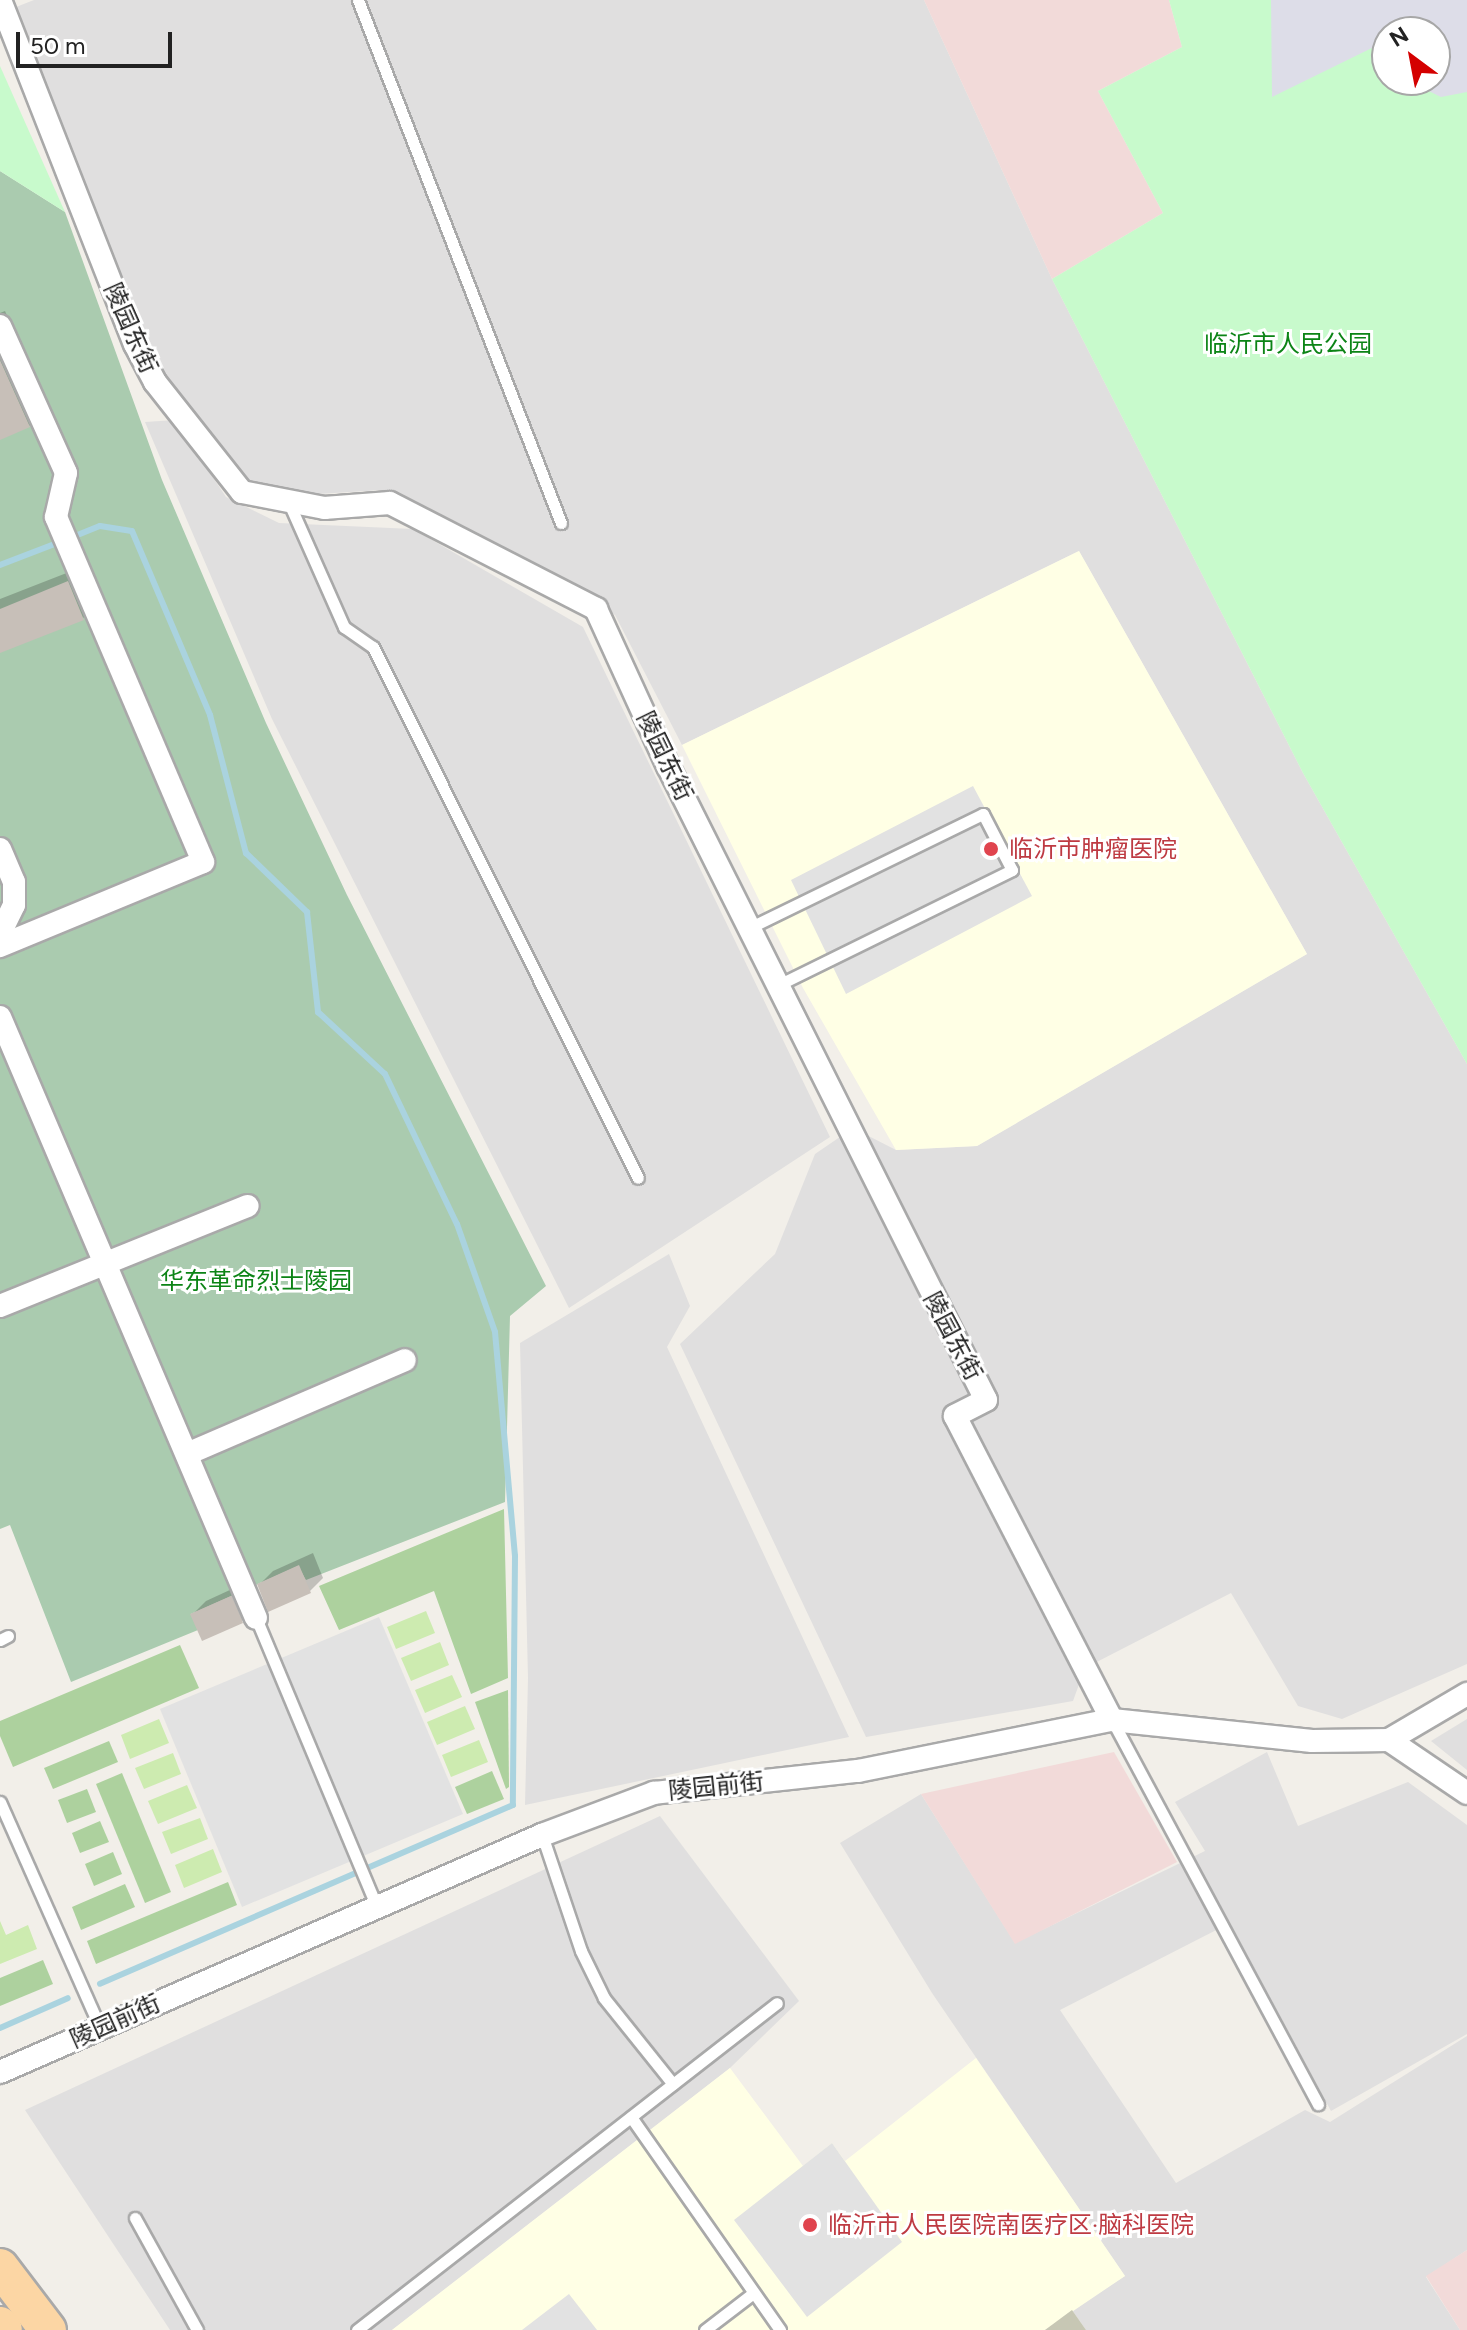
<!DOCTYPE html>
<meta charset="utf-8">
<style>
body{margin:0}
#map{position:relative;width:1467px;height:2330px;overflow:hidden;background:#f2efe9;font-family:Figtree,"Noto Sans SC",sans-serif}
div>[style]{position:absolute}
.residential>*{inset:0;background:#e0dfdf}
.commercial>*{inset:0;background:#f2dad9}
.education>*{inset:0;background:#ffffe5}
.construction>*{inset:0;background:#c7c7b4}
.grass>*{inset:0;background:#cdebb0}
.forest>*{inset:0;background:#add19e}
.cemetery>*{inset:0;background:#aacbaf}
.park>*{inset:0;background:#c8facc}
.parking>*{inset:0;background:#e2e2e2}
.plaza>*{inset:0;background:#dddde8}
.shadow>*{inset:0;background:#0003}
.stream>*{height:6px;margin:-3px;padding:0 3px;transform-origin:3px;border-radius:3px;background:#aad3df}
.building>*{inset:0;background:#c7bfb8}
.roads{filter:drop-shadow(2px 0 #a9a9a9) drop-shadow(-2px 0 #a9a9a9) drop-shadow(0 2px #a9a9a9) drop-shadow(0 -2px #a9a9a9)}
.lane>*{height:11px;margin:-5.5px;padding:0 5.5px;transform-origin:5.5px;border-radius:5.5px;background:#fff}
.street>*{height:22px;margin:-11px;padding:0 11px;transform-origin:11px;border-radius:11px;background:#fff}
.primary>*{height:36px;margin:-18px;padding:0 18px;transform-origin:18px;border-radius:18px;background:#fcd6a4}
.dots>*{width:22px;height:22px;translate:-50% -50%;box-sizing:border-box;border:4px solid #fff;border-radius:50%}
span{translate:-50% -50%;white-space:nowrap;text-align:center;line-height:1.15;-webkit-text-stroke:6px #fff;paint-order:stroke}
.street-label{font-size:24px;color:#222}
.park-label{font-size:24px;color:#0c8416}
.health-label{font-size:24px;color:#be3a42}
.left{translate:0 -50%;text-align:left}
.north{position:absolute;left:1371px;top:16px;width:80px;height:80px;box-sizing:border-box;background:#fff;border:2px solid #a7a7a7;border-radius:50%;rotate:328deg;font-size:22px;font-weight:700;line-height:32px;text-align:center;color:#222}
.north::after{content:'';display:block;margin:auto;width:28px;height:36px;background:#d40000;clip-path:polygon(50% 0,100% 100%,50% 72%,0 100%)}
.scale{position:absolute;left:16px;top:32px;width:156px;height:36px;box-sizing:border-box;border:4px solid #222;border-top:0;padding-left:10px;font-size:24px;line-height:28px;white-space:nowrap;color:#222;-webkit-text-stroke:6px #fff;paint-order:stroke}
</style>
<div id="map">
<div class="residential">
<i style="clip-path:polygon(34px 0,924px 0,1052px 279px,1303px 773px,1467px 1064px,1467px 1664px,1342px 1719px,1298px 1706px,1231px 1593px,1085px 1668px,1073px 1701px,866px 1737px,680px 1344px,775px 1254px,815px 1154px,853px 1128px,896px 1150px,977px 1146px,1307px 954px,1079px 551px,682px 745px,615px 615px,593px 601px,382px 490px,287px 496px,250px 484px,165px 386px,146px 350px,16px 7px)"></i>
<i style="clip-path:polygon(175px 420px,226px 497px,279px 523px,413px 529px,583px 627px,830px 1137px,569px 1308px,272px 719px,145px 422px)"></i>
<i style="clip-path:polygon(669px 1254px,690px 1306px,667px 1347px,849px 1737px,525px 1805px,528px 1678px,520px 1343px)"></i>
<i style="clip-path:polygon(1467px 1719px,1467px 1770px,1431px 1741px)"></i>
<i style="clip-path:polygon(1267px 1752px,1298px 1826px,1408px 1782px,1467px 1825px,1467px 2034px,1331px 2111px,1230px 1923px,1060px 2010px,1176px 2183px,1305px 2110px,1330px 2122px,1467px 2036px,1467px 2250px,1426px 2277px,1460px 2330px,1086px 2330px,1072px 2310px,1125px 2276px,932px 1993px,840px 1843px,921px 1794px,1015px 1943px,1205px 1851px,1175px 1802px)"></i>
<i style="clip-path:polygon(660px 1816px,799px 2001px,730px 2068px,392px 2330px,170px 2330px,25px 2110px)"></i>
</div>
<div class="commercial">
<i style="clip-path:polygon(924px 0,1169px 0,1182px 47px,1098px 91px,1163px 213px,1052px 279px)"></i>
<i style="clip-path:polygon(1114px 1752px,1177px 1862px,1015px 1944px,921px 1794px)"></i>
<i style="clip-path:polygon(1467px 2250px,1467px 2330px,1460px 2330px,1426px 2276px)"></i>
</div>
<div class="education">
<i style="clip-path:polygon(1079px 551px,1307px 954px,977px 1146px,896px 1150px,803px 988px,682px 745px)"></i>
<i style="clip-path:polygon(976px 2058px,1125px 2276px,1045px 2330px,392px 2330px,730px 2068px,803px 2166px,832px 2143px,845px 2161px)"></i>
</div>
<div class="construction">
<i style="clip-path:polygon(1072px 2310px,1086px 2330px,1045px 2330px)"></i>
</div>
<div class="grass">
<i style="clip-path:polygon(426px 1611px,435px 1633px,396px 1649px,387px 1627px)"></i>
<i style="clip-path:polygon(440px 1642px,449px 1665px,411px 1681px,401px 1658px)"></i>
<i style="clip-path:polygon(452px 1675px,462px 1697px,425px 1713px,415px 1690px)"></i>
<i style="clip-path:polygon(465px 1706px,475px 1729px,437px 1745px,427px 1722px)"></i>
<i style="clip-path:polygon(159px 1719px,169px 1743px,130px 1759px,121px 1735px)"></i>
<i style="clip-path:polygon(479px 1740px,488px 1762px,451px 1777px,442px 1755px)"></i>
<i style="clip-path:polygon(173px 1753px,181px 1774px,144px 1789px,135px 1768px)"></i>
<i style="clip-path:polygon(187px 1785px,197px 1808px,158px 1824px,148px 1801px)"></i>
<i style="clip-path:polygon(200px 1818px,208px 1839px,171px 1854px,162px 1832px)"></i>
<i style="clip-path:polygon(213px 1849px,222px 1872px,184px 1888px,175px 1865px)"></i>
<i style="clip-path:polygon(0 1921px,6px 1935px,28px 1925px,37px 1949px,0 1964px)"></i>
</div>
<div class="forest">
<i style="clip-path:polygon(504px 1509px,508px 1678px,471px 1694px,434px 1591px,339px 1630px,319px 1586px)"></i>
<i style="clip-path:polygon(180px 1645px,199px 1688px,13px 1767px,0 1736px,0 1721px)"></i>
<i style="clip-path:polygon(508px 1690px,509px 1787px,506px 1789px,475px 1702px)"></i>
<i style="clip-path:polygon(109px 1741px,118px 1762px,53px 1789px,44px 1768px)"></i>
<i style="clip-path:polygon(492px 1771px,504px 1799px,467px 1814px,455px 1787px)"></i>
<i style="clip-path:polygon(122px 1773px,171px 1892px,145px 1903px,96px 1784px)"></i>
<i style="clip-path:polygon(87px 1789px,96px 1812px,67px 1823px,58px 1800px)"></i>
<i style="clip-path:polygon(100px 1821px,109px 1842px,80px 1853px,72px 1833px)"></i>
<i style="clip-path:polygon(113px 1852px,122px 1874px,94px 1886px,85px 1864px)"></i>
<i style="clip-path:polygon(228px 1882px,237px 1905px,96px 1964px,87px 1941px)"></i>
<i style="clip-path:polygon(125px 1884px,135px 1907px,81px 1930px,72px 1907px)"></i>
<i style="clip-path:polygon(43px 1960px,53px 1984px,0 2006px,0 1978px)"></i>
</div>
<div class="cemetery">
<i style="clip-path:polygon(0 171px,65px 212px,162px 480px,266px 723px,347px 895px,546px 1286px,510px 1316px,505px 1502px,306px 1580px,298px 1566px,191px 1614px,198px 1630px,71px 1682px,10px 1525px,0 1529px)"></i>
</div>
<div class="park">
<i style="clip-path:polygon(evenodd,1169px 0,1467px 0,1467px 1064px,1303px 773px,1052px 279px,1163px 213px,1098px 91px,1182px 47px,1169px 0,1387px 32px,1435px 32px,1435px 80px,1387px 80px,1387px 32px)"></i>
<i style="clip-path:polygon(0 66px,65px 212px,0 171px)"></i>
</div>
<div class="parking">
<i style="clip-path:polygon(973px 786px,1032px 896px,846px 994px,791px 880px)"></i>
<i style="clip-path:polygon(379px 1617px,463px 1814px,242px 1907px,160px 1709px)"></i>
<i style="clip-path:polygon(832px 2143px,902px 2242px,807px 2317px,734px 2220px)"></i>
<i style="clip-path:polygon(569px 2294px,597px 2330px,522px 2330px,548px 2310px)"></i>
</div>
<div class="plaza">
<i style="clip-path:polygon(1271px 0,1467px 0,1467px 92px,1441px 97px,1406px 80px,1435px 80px,1435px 32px,1387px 32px,1387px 52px,1380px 44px,1272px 97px)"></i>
</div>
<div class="shadow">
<i style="clip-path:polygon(5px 311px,47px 407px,29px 426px,0 438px,0 313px)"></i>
<i style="clip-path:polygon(87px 565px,102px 600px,83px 618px,0 651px,0 599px)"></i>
<i style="clip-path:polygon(313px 1553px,323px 1578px,310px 1591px,259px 1585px,273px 1571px)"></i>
<i style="clip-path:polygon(245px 1583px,255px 1608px,242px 1621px,193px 1614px,206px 1601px)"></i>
</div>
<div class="stream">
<i style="left:70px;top:538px;width:32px;rotate:-22deg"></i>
<i style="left:100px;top:526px;width:32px;rotate:9deg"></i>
<i style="left:132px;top:531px;width:200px;rotate:67deg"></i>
<i style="left:210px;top:715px;width:143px;rotate:75.4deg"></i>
<i style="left:246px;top:853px;width:85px;rotate:44deg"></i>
<i style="left:307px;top:912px;width:101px;rotate:83.7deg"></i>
<i style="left:318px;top:1012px;width:91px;rotate:42.8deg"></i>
<i style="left:385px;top:1074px;width:166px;rotate:64.4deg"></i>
<i style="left:457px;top:1224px;width:114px;rotate:70.6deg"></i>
<i style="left:495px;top:1332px;width:225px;rotate:84.9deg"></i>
<i style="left:515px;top:1556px;width:249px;rotate:90.5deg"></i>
<i style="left:513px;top:1805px;width:450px;rotate:156.6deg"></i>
<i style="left:0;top:565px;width:64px;rotate:-21deg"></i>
<i style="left:0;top:2028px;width:74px;rotate:-23.8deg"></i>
</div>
<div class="building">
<i style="clip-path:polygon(0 360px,30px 427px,0 440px)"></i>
<i style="clip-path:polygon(68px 581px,84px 620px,0 653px,0 609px)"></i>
<i style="clip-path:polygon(299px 1565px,311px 1593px,268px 1612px,257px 1584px)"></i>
<i style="clip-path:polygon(231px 1596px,243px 1623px,202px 1641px,190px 1614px)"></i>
</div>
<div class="roads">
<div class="lane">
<i style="left:358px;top:0;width:561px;rotate:68.79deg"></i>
<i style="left:289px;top:503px;width:136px;rotate:66.1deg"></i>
<i style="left:344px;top:627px;width:35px;rotate:35deg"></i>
<i style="left:373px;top:647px;width:593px;rotate:63.48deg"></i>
<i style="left:751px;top:927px;width:258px;rotate:-26deg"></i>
<i style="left:983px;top:814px;width:63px;rotate:62.6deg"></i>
<i style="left:1012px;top:870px;width:258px;rotate:153.8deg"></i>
<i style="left:256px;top:1618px;width:313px;rotate:67.3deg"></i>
<i style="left:0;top:1640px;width:9px;rotate:-27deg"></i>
<i style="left:1112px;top:1720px;width:436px;rotate:61.8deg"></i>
<i style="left:0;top:1802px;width:247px;rotate:66.1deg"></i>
<i style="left:542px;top:1835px;width:122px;rotate:71.4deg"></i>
<i style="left:581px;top:1951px;width:52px;rotate:63.9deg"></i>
<i style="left:604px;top:1998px;width:110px;rotate:51.3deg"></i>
<i style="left:631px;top:2117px;width:260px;rotate:55deg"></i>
<i style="left:135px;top:2218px;width:128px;rotate:61deg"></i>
<i style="left:357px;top:2330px;width:532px;rotate:-37.9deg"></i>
<i style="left:705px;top:2330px;width:59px;rotate:-37.5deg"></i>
</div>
<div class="street">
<i style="left:0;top:0;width:370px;rotate:68.6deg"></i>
<i style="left:135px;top:344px;width:43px;rotate:62.2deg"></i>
<i style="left:155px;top:382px;width:140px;rotate:51.7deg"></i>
<i style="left:242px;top:492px;width:84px;rotate:11deg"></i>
<i style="left:324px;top:508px;width:66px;rotate:-4.3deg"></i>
<i style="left:390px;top:503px;width:232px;rotate:27.2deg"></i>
<i style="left:596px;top:609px;width:173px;rotate:65.4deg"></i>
<i style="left:668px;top:766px;width:709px;rotate:63.36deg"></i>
<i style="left:986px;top:1400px;width:35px;rotate:153deg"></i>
<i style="left:955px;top:1416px;width:342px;rotate:62.7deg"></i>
<i style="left:0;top:326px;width:161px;rotate:65.8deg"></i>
<i style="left:66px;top:473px;width:45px;rotate:102.8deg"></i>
<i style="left:56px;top:517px;width:375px;rotate:66.9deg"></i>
<i style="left:203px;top:862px;width:220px;rotate:157.5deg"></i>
<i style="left:0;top:849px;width:36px;rotate:67deg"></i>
<i style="left:14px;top:882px;width:23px;rotate:90deg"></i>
<i style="left:14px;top:905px;width:32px;rotate:116deg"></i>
<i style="left:0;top:1017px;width:653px;rotate:66.93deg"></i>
<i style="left:0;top:1306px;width:267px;rotate:-22deg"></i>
<i style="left:187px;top:1454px;width:237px;rotate:-23.3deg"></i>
<i style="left:1389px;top:1740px;width:91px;rotate:-30.5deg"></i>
<i style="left:0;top:2072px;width:592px;rotate:-23.62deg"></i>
<i style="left:542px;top:1835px;width:120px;rotate:-20.6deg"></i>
<i style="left:654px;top:1793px;width:205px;rotate:-6.2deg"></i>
<i style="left:858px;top:1771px;width:259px;rotate:-11.4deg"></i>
<i style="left:1112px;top:1720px;width:201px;rotate:6deg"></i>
<i style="left:1312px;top:1741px;width:77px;rotate:-0.7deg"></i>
<i style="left:1389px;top:1740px;width:94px;rotate:34.2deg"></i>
</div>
<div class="primary">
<i style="left:0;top:2267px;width:79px;rotate:52.7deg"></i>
<i style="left:0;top:2325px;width:6px;rotate:51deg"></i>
</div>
</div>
<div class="dots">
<i style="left:991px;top:849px;background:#e0444e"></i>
<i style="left:810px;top:2225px;background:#e0444e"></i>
</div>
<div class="street-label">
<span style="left:131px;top:328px;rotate:66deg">陵园东街</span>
<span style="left:665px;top:756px;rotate:64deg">陵园东街</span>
<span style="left:953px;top:1336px;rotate:62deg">陵园东街</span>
<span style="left:716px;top:1786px;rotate:-6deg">陵园前街</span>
<span style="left:115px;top:2021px;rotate:-24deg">陵园前街</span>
</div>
<div class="park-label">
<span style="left:1288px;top:344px">临沂市人民公园</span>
<span style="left:256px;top:1281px">华东革命烈士陵园</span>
</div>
<div class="health-label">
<span class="left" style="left:1009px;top:849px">临沂市肿瘤医院</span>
<span class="left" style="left:828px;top:2225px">临沂市人民医院南医疗区·脑科医院</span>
</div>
<div class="north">N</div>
<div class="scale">50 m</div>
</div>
